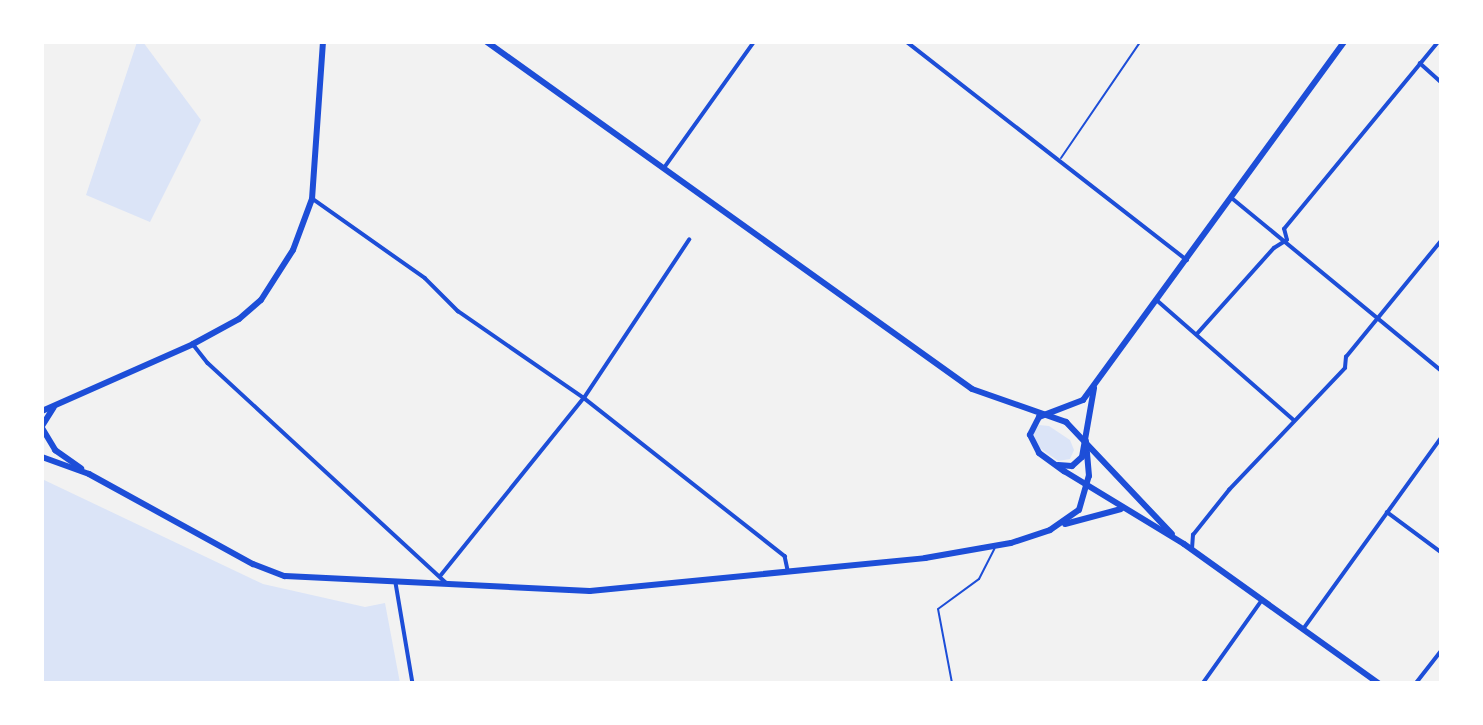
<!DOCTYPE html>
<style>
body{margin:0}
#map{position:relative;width:1483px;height:725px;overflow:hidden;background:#f2f2f2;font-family:"DejaVu Sans",sans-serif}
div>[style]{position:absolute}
.green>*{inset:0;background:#dbe4f7}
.service>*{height:2px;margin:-1px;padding:0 1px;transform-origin:1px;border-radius:1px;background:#1d4ed8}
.minor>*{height:3.5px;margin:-1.75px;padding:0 1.75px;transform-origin:1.75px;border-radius:1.75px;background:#1d4ed8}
.primary>*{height:6px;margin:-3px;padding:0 3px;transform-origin:3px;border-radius:3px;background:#1d4ed8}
span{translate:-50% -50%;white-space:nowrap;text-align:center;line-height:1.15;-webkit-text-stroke:7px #fff;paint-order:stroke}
.frame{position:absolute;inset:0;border:44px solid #fff;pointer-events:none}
</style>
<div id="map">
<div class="green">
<i style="clip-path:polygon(137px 42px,143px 42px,201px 120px,150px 222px,86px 195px)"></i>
<i style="clip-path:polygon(1039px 425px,1049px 426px,1070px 440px,1074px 450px,1070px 459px,1058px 461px,1036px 445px,1034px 433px)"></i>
<i style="clip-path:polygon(42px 479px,263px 584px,365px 607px,385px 603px,400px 683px,42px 683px)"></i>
</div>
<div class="service">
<i style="left:1061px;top:158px;width:140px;rotate:-55.7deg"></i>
<i style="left:952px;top:683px;width:75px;rotate:-100.7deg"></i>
<i style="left:938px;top:609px;width:51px;rotate:-36.2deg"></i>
<i style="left:979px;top:579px;width:34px;rotate:-63deg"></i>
</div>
<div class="minor">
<i style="left:907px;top:42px;width:355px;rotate:37.9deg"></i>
<i style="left:1420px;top:63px;width:28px;rotate:42deg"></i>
<i style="left:664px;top:168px;width:155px;rotate:-54.5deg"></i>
<i style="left:1232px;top:198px;width:271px;rotate:39.5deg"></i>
<i style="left:313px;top:199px;width:137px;rotate:35.2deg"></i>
<i style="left:425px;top:278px;width:47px;rotate:45deg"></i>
<i style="left:458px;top:311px;width:153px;rotate:34.6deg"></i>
<i style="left:584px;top:398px;width:256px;rotate:38.2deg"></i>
<i style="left:785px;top:556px;width:14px;rotate:78deg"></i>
<i style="left:1158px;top:301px;width:181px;rotate:41.2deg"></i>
<i style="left:1197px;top:334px;width:115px;rotate:-48.2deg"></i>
<i style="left:1274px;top:248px;width:15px;rotate:-32deg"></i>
<i style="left:1287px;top:240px;width:11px;rotate:-105deg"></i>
<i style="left:1284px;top:229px;width:242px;rotate:-50.5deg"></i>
<i style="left:193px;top:344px;width:24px;rotate:52deg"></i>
<i style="left:208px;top:363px;width:323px;rotate:42.7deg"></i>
<i style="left:1387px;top:512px;width:67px;rotate:36.5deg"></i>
<i style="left:1192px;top:549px;width:14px;rotate:-86deg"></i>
<i style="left:1193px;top:535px;width:58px;rotate:-51.3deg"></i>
<i style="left:1229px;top:490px;width:168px;rotate:-46.4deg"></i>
<i style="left:1345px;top:368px;width:11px;rotate:-85deg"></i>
<i style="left:1346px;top:357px;width:150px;rotate:-50.7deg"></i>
<i style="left:441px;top:575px;width:228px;rotate:-51.1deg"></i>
<i style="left:584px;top:398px;width:190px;rotate:-56.4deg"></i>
<i style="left:396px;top:583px;width:101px;rotate:80.4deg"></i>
<i style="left:1304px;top:628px;width:234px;rotate:-54.2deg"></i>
<i style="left:1203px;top:683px;width:102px;rotate:-54.6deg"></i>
<i style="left:1416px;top:683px;width:41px;rotate:-52deg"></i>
</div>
<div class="primary">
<i style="left:487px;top:42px;width:596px;rotate:35.58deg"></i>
<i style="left:972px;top:389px;width:100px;rotate:19.3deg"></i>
<i style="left:1066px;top:422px;width:154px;rotate:46.6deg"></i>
<i style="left:1344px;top:42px;width:443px;rotate:126.1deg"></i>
<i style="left:1083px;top:400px;width:47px;rotate:158.9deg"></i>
<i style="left:1039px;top:417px;width:20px;rotate:117deg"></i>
<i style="left:1030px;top:435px;width:20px;rotate:63deg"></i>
<i style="left:1039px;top:453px;width:31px;rotate:36deg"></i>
<i style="left:1064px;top:471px;width:140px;rotate:31.3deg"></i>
<i style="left:1184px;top:544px;width:239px;rotate:35.6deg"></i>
<i style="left:42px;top:411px;width:165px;rotate:-23.9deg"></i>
<i style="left:193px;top:344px;width:52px;rotate:-28.5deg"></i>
<i style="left:239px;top:319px;width:29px;rotate:-41deg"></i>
<i style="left:261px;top:300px;width:59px;rotate:-57.4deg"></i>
<i style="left:293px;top:250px;width:54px;rotate:-69.6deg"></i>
<i style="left:312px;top:199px;width:157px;rotate:-86deg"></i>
<i style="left:42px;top:426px;width:22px;rotate:-58deg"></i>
<i style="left:42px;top:428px;width:26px;rotate:59deg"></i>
<i style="left:55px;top:450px;width:32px;rotate:35deg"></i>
<i style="left:42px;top:457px;width:50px;rotate:19.9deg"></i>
<i style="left:89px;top:474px;width:187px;rotate:28.8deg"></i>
<i style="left:253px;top:564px;width:34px;rotate:21deg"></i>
<i style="left:285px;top:576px;width:305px;rotate:2.8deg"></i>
<i style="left:590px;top:591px;width:337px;rotate:-5.6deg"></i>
<i style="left:925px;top:558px;width:87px;rotate:-9.9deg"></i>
<i style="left:1011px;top:543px;width:41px;rotate:-18.4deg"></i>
<i style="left:1050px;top:530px;width:35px;rotate:-35deg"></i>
<i style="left:1079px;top:510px;width:35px;rotate:-74deg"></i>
<i style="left:1089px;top:476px;width:35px;rotate:-95deg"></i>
<i style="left:1058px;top:465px;width:14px;rotate:4deg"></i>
<i style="left:1072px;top:466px;width:13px;rotate:-42deg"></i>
<i style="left:1082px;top:457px;width:70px;rotate:-80.1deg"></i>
<i style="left:1065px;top:524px;width:58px;rotate:-15deg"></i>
</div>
<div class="frame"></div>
</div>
